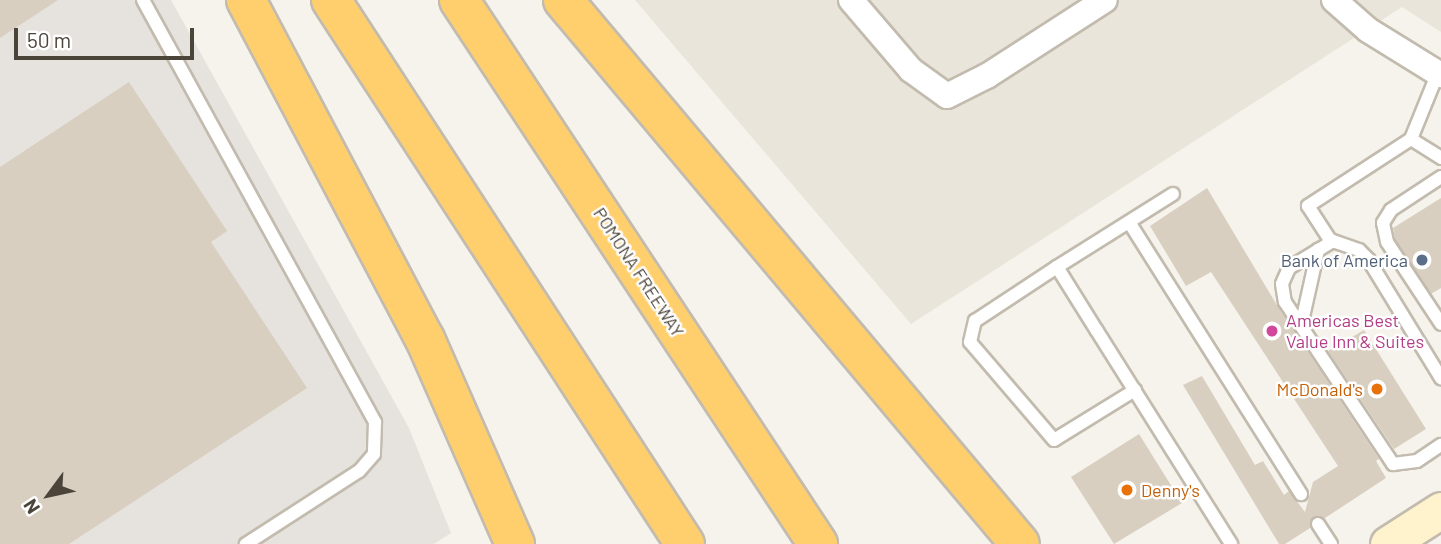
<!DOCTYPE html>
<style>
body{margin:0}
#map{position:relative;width:1441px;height:544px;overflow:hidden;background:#f6f3ec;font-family:Barlow,sans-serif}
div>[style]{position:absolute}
.residential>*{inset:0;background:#eae5da}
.industrial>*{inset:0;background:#e6e2dd}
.building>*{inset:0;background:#d8cfc1}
.roads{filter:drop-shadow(2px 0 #c2bbae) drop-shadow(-2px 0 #c2bbae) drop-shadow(0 2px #c2bbae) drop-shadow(0 -2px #c2bbae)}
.lane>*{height:12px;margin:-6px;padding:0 6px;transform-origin:6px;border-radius:6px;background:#fff}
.street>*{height:24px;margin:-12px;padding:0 12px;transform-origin:12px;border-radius:12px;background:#fff}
.secondary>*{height:35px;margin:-17.5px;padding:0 17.5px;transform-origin:17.5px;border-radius:17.5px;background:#fff3cd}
.highway>*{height:38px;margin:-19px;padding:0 19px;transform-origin:19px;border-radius:19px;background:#ffcf6e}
.dots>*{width:19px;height:19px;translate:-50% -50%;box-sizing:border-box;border:4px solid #fff;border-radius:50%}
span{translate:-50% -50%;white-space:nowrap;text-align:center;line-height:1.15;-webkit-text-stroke:5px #fff;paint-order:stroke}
.service-label{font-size:18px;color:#4e5e75}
.right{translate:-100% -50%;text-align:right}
.street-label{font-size:18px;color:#4b4439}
.hotel-label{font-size:18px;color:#b23c85}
.left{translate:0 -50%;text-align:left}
.food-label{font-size:18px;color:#c56008}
.north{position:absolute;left:14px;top:460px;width:70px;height:70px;-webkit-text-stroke:5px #fff;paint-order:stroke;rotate:237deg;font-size:19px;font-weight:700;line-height:28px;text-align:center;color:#4b4439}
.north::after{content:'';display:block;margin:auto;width:24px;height:32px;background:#4b4439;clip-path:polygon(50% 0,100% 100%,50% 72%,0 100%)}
.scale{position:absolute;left:14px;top:28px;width:180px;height:32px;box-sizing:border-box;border:4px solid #4b4439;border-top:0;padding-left:9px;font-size:21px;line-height:24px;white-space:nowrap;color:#4b4439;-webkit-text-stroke:5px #fff;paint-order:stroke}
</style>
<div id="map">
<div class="residential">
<i style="clip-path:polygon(635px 0,1441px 0,1441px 32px,1402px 7px,911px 324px)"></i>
</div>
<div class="industrial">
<i style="clip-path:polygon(0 0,171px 0,409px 428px,451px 533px,434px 544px,0 544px)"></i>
</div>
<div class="building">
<i style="clip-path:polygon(0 0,58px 0,0 38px)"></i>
<i style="clip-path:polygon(129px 82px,227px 231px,211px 242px,307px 388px,69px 544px,0 544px,0 167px)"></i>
<i style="clip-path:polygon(1207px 188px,1278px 307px,1379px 459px,1376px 461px,1386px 478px,1325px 518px,1313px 517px,1310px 528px,1285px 544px,1279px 544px,1183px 385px,1202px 376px,1255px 465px,1263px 461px,1284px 495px,1289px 491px,1305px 512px,1313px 482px,1338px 466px,1211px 272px,1186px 286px,1150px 226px)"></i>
<i style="clip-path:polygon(1441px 198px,1441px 288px,1431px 294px,1395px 239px,1393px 228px)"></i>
<i style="clip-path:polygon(1364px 330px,1426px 429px,1394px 449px,1328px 351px)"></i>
<i style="clip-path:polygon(1139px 434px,1182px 503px,1114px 544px,1071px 477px)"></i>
</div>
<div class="roads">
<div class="lane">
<i style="left:143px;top:0;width:482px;rotate:61.2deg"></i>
<i style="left:375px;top:422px;width:32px;rotate:92deg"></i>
<i style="left:374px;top:454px;width:23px;rotate:131deg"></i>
<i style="left:359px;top:471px;width:135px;rotate:147.1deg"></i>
<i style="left:1439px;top:70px;width:74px;rotate:112.1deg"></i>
<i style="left:1411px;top:139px;width:123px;rotate:147deg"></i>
<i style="left:1308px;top:206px;width:40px;rotate:57.1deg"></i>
<i style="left:1330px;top:240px;width:31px;rotate:19deg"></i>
<i style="left:1359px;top:250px;width:13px;rotate:45deg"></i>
<i style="left:1368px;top:259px;width:140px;rotate:58.5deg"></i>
<i style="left:1411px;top:139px;width:36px;rotate:32deg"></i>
<i style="left:1441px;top:177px;width:60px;rotate:146.6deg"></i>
<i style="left:1391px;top:210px;width:15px;rotate:122deg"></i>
<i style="left:1383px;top:223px;width:19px;rotate:78deg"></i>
<i style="left:1387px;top:242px;width:98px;rotate:56.6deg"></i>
<i style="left:1129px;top:222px;width:322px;rotate:57.7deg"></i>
<i style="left:1333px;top:241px;width:52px;rotate:148.5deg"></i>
<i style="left:1289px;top:268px;width:17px;rotate:114deg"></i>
<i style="left:1282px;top:284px;width:18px;rotate:81deg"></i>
<i style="left:1285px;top:302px;width:195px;rotate:56.3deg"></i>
<i style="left:1393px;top:464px;width:24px;rotate:-7deg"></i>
<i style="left:1417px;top:461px;width:29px;rotate:-34deg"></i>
<i style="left:1057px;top:267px;width:137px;rotate:-32.2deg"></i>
<i style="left:1301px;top:326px;width:78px;rotate:-77.4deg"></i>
<i style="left:1135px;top:390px;width:95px;rotate:148.3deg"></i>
<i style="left:1054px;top:440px;width:129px;rotate:-130.6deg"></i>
<i style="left:970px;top:342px;width:22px;rotate:-77deg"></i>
<i style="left:975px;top:321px;width:98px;rotate:-33.4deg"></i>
<i style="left:1057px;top:267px;width:75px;rotate:58deg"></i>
<i style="left:1097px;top:331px;width:252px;rotate:57.8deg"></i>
<i style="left:1318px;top:524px;width:24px;rotate:57deg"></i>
</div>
<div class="street">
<i style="left:851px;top:0;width:92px;rotate:49.4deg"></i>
<i style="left:911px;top:70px;width:44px;rotate:35.8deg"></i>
<i style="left:947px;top:96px;width:45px;rotate:-26.6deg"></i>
<i style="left:987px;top:76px;width:140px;rotate:-32.8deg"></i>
<i style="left:1334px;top:0;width:45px;rotate:41.4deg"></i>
<i style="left:1368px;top:30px;width:86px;rotate:31.7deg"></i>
</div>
<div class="secondary">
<i style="left:1388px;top:544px;width:63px;rotate:-32.7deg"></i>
</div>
<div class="highway">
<i style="left:246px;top:0;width:383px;rotate:62.2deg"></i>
<i style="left:425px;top:339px;width:224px;rotate:66.3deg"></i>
<i style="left:331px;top:0;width:649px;rotate:56.95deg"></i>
<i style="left:459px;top:0;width:652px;rotate:56.58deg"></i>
<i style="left:563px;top:0;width:710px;rotate:49.97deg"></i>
</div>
</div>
<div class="dots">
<i style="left:1422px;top:260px;background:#5c6f8a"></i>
<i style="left:1272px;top:331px;background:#d1479c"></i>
<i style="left:1377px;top:389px;background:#e8710a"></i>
<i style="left:1127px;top:490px;background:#e8710a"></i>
</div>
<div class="service-label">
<span class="right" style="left:1408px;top:260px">Bank of America</span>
</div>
<div class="street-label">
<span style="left:639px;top:272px;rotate:57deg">POMONA FREEWAY</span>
</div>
<div class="hotel-label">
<span class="left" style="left:1286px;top:331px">Americas Best<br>Value Inn &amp; Suites</span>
</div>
<div class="food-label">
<span class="right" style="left:1363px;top:389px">McDonald's</span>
<span class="left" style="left:1141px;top:490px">Denny's</span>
</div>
<div class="north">N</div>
<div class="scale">50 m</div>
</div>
